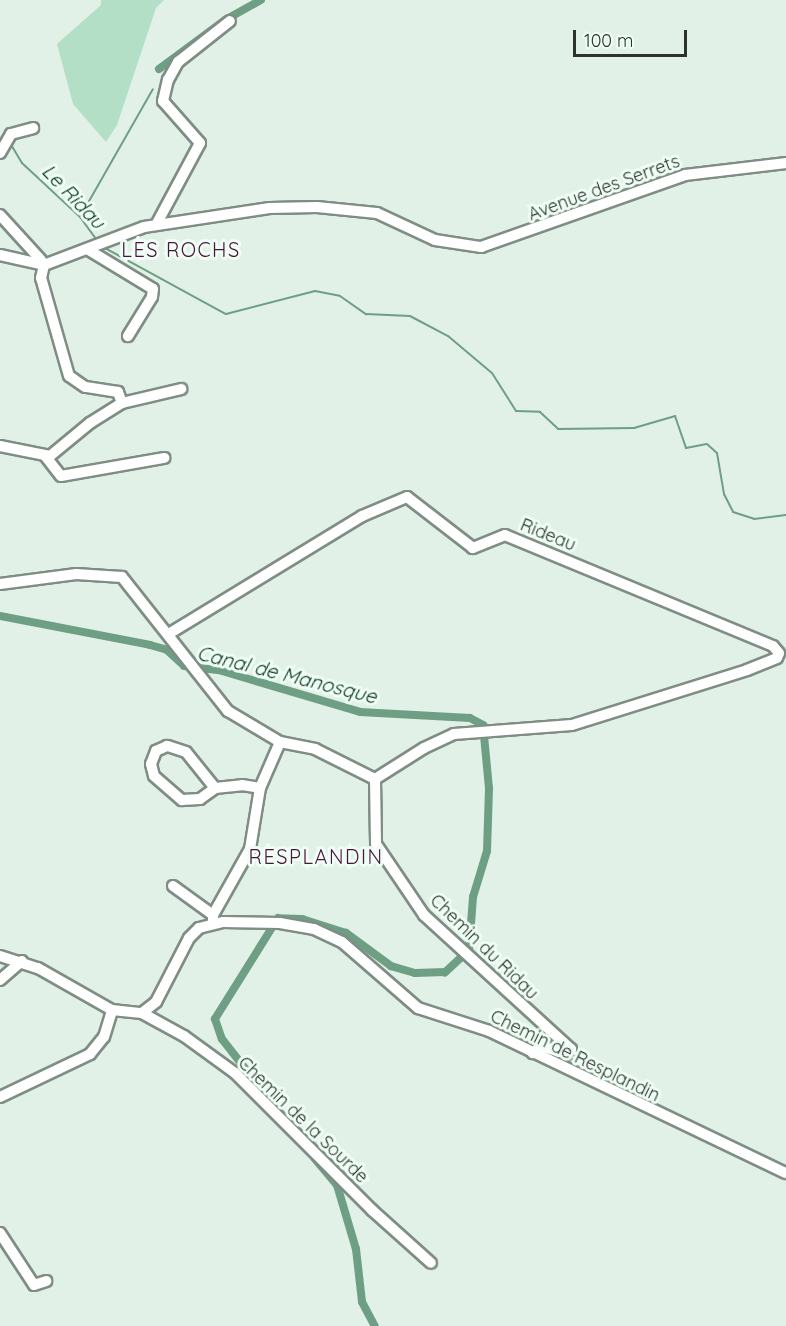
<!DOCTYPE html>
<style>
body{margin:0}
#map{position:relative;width:786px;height:1326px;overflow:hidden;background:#e2f1e8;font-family:Quicksand,sans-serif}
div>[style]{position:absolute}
.green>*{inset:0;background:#b3dfc6}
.stream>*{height:2px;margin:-1px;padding:0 1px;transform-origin:1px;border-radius:1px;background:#6e9f84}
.canal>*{height:8px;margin:-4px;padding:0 4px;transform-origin:4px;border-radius:4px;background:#6e9f84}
.roads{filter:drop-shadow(2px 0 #7f8d85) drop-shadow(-2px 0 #7f8d85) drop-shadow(0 2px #7f8d85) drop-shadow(0 -2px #7f8d85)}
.minor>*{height:10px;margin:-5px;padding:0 5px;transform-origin:5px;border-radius:5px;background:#fff}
span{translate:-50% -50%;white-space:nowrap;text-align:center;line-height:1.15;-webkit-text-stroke:6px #effef5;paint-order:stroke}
.street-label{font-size:18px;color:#2c322f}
.water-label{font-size:20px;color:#0f3826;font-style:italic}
.neighbourhood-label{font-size:20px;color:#4c133d;letter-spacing:1.5px}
.scale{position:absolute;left:573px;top:30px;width:114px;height:27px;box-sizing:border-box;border:3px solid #2c322f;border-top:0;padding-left:8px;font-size:18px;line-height:21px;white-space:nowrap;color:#2c322f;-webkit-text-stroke:4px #effef5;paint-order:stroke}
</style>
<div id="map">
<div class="green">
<i style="clip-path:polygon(101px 0,164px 0,156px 8px,117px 125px,106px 142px,73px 104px,57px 44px,101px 5px)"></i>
</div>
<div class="stream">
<i style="left:10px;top:143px;width:23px;rotate:59deg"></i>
<i style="left:22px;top:163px;width:79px;rotate:43deg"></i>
<i style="left:80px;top:217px;width:29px;rotate:54deg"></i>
<i style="left:80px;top:217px;width:147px;rotate:-60.3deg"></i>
<i style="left:103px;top:247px;width:140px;rotate:28.6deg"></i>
<i style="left:226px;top:314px;width:92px;rotate:-14.5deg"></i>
<i style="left:315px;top:291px;width:25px;rotate:11deg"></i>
<i style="left:340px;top:296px;width:32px;rotate:35deg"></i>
<i style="left:366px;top:314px;width:44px;rotate:2.6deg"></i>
<i style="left:410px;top:316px;width:43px;rotate:27.8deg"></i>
<i style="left:448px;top:336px;width:57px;rotate:40.1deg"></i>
<i style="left:492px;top:373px;width:45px;rotate:57.7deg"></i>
<i style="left:516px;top:411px;width:24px;rotate:2deg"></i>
<i style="left:540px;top:412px;width:25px;rotate:43deg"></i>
<i style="left:558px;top:429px;width:76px;rotate:-0.8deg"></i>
<i style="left:634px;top:428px;width:43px;rotate:-16.3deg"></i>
<i style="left:675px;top:416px;width:34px;rotate:71deg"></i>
<i style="left:686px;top:448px;width:21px;rotate:-11deg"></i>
<i style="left:707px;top:444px;width:13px;rotate:42deg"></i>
<i style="left:717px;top:453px;width:42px;rotate:80.3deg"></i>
<i style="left:724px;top:494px;width:20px;rotate:63deg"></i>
<i style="left:733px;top:512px;width:22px;rotate:18deg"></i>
<i style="left:754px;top:519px;width:32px;rotate:-7deg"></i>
</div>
<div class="canal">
<i style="left:159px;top:69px;width:82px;rotate:-36.6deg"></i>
<i style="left:225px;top:20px;width:41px;rotate:-29.1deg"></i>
<i style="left:0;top:616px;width:153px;rotate:10.9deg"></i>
<i style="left:150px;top:645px;width:18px;rotate:16deg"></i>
<i style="left:167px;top:650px;width:23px;rotate:43deg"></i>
<i style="left:184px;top:666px;width:38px;rotate:7deg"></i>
<i style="left:222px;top:671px;width:144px;rotate:16.5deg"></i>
<i style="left:360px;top:712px;width:110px;rotate:3.1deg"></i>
<i style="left:470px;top:718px;width:15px;rotate:28deg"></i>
<i style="left:483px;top:725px;width:63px;rotate:84.6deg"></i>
<i style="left:489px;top:788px;width:63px;rotate:91.8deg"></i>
<i style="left:487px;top:851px;width:48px;rotate:106.9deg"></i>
<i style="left:473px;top:897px;width:53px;rotate:94.3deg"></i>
<i style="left:469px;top:950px;width:33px;rotate:137deg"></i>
<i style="left:445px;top:972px;width:30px;rotate:178deg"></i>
<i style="left:415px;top:973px;width:25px;rotate:-164deg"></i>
<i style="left:391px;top:966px;width:56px;rotate:-143.7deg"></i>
<i style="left:346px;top:933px;width:46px;rotate:-162.3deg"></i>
<i style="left:302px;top:919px;width:24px;rotate:-178deg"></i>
<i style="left:278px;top:918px;width:119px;rotate:122deg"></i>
<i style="left:215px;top:1019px;width:21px;rotate:71deg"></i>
<i style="left:222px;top:1039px;width:47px;rotate:51.9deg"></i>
<i style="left:251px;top:1076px;width:16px;rotate:94deg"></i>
<i style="left:315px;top:1159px;width:34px;rotate:50deg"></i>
<i style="left:337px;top:1185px;width:67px;rotate:73.5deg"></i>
<i style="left:356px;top:1249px;width:53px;rotate:83.5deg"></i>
<i style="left:362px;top:1302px;width:27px;rotate:62deg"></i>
</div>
<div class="roads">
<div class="minor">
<i style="left:0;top:153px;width:22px;rotate:-60deg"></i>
<i style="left:11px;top:134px;width:23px;rotate:-15deg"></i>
<i style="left:0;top:215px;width:61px;rotate:47.7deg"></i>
<i style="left:156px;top:225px;width:93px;rotate:-61.8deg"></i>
<i style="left:200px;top:143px;width:56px;rotate:-131.4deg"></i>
<i style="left:163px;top:101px;width:22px;rotate:-77deg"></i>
<i style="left:168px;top:80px;width:21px;rotate:-61deg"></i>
<i style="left:178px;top:62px;width:66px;rotate:-38.3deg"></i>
<i style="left:87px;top:249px;width:77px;rotate:31.2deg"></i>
<i style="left:153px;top:289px;width:8px;rotate:97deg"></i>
<i style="left:152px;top:297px;width:46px;rotate:121.6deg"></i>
<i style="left:0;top:255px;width:45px;rotate:12.8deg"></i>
<i style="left:44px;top:265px;width:107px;rotate:-20.8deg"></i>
<i style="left:144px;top:227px;width:127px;rotate:-8.6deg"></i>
<i style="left:270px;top:208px;width:47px;rotate:-1.2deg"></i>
<i style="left:317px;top:207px;width:60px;rotate:5.7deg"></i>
<i style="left:377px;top:213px;width:64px;rotate:25deg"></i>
<i style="left:435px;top:240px;width:47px;rotate:8.7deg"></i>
<i style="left:481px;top:247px;width:216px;rotate:-19.4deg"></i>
<i style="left:685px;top:175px;width:102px;rotate:-6.8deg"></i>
<i style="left:122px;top:403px;width:61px;rotate:-13.3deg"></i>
<i style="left:0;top:446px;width:51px;rotate:11.3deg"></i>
<i style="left:50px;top:456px;width:52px;rotate:-39.5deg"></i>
<i style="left:90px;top:423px;width:38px;rotate:-32deg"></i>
<i style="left:122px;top:403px;width:12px;rotate:-110deg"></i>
<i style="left:118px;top:392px;width:33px;rotate:-171deg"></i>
<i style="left:85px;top:387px;width:19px;rotate:-145deg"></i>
<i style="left:69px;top:376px;width:102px;rotate:-105.9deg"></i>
<i style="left:41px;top:278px;width:13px;rotate:-77deg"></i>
<i style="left:46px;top:457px;width:24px;rotate:52deg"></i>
<i style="left:61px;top:476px;width:105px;rotate:-9.9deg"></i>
<i style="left:0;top:584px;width:77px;rotate:-7.5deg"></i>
<i style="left:76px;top:574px;width:46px;rotate:3.7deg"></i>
<i style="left:122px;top:577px;width:171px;rotate:51.7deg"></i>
<i style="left:228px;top:711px;width:61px;rotate:30.8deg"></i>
<i style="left:280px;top:742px;width:36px;rotate:11deg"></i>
<i style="left:315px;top:749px;width:67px;rotate:26.6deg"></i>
<i style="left:375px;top:779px;width:58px;rotate:-32.3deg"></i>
<i style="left:424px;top:748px;width:33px;rotate:-25deg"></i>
<i style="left:454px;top:734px;width:118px;rotate:-4.4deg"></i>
<i style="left:572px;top:725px;width:183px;rotate:-17.4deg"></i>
<i style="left:747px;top:670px;width:32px;rotate:-22deg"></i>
<i style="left:777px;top:658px;width:5px;rotate:-68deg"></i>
<i style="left:779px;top:653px;width:9px;rotate:-131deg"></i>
<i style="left:773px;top:646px;width:290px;rotate:-157.5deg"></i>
<i style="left:505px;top:535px;width:35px;rotate:158deg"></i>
<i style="left:473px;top:548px;width:83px;rotate:-142.3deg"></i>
<i style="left:407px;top:497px;width:49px;rotate:157.1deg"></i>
<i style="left:362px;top:516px;width:225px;rotate:148.6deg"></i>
<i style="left:375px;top:779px;width:65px;rotate:89.1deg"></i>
<i style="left:376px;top:844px;width:86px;rotate:55.9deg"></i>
<i style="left:424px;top:915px;width:199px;rotate:42.4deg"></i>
<i style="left:571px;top:1049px;width:6px;rotate:129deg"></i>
<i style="left:567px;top:1054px;width:27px;rotate:-163deg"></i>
<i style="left:541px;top:1046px;width:11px;rotate:139deg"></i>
<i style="left:215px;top:788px;width:46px;rotate:-128.9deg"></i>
<i style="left:186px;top:752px;width:20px;rotate:-162deg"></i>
<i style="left:167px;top:746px;width:12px;rotate:156deg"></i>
<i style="left:156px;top:751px;width:14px;rotate:111deg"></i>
<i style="left:151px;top:764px;width:12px;rotate:76deg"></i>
<i style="left:154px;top:776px;width:37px;rotate:41deg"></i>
<i style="left:182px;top:800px;width:18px;rotate:-3deg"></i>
<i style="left:200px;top:799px;width:19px;rotate:-36deg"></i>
<i style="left:215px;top:788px;width:27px;rotate:-6deg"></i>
<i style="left:242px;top:785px;width:18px;rotate:9deg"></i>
<i style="left:173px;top:886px;width:49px;rotate:35.9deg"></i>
<i style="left:213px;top:923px;width:8px;rotate:-90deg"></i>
<i style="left:213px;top:915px;width:76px;rotate:-60.7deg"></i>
<i style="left:250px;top:849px;width:62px;rotate:-80.7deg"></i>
<i style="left:260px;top:788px;width:50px;rotate:-66.5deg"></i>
<i style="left:0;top:956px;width:40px;rotate:18deg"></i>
<i style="left:38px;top:968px;width:85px;rotate:29.6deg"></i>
<i style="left:112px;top:1010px;width:30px;rotate:6deg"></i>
<i style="left:142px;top:1013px;width:18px;rotate:-38deg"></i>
<i style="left:156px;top:1002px;width:72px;rotate:-62.7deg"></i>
<i style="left:189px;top:938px;width:14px;rotate:-45deg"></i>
<i style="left:199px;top:928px;width:25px;rotate:-14deg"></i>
<i style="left:223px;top:922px;width:57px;rotate:1deg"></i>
<i style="left:280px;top:923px;width:35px;rotate:10deg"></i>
<i style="left:314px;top:929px;width:31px;rotate:25deg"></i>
<i style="left:342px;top:942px;width:101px;rotate:41deg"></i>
<i style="left:418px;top:1008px;width:75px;rotate:17.9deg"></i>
<i style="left:489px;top:1031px;width:329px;rotate:25.6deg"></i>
<i style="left:0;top:980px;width:29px;rotate:-41deg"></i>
<i style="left:142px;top:1013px;width:48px;rotate:28.7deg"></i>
<i style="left:184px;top:1036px;width:63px;rotate:36deg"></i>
<i style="left:235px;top:1073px;width:194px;rotate:45deg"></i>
<i style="left:372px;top:1210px;width:79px;rotate:41.9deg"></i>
<i style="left:0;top:1097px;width:100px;rotate:-25.5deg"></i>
<i style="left:90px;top:1054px;width:22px;rotate:-51deg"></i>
<i style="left:104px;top:1037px;width:28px;rotate:-73deg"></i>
<i style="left:0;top:1233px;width:62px;rotate:56.8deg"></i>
<i style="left:34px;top:1285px;width:13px;rotate:-18deg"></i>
</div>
</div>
<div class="street-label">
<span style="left:604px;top:188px;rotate:-20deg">Avenue des Serrets</span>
<span style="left:548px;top:535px;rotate:22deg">Rideau</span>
<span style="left:484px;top:947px;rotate:44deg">Chemin du Ridau</span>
<span style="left:575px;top:1056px;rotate:26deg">Chemin de Resplandin</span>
<span style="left:303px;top:1120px;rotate:44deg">Chemin de la Sourde</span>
</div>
<div class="water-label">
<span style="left:74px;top:196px;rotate:46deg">Le Ridau</span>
<span style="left:287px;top:674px;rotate:14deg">Canal de Manosque</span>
</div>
<div class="neighbourhood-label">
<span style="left:181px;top:249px">LES ROCHS</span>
<span style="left:316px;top:856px">RESPLANDIN</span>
</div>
<div class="scale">100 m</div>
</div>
